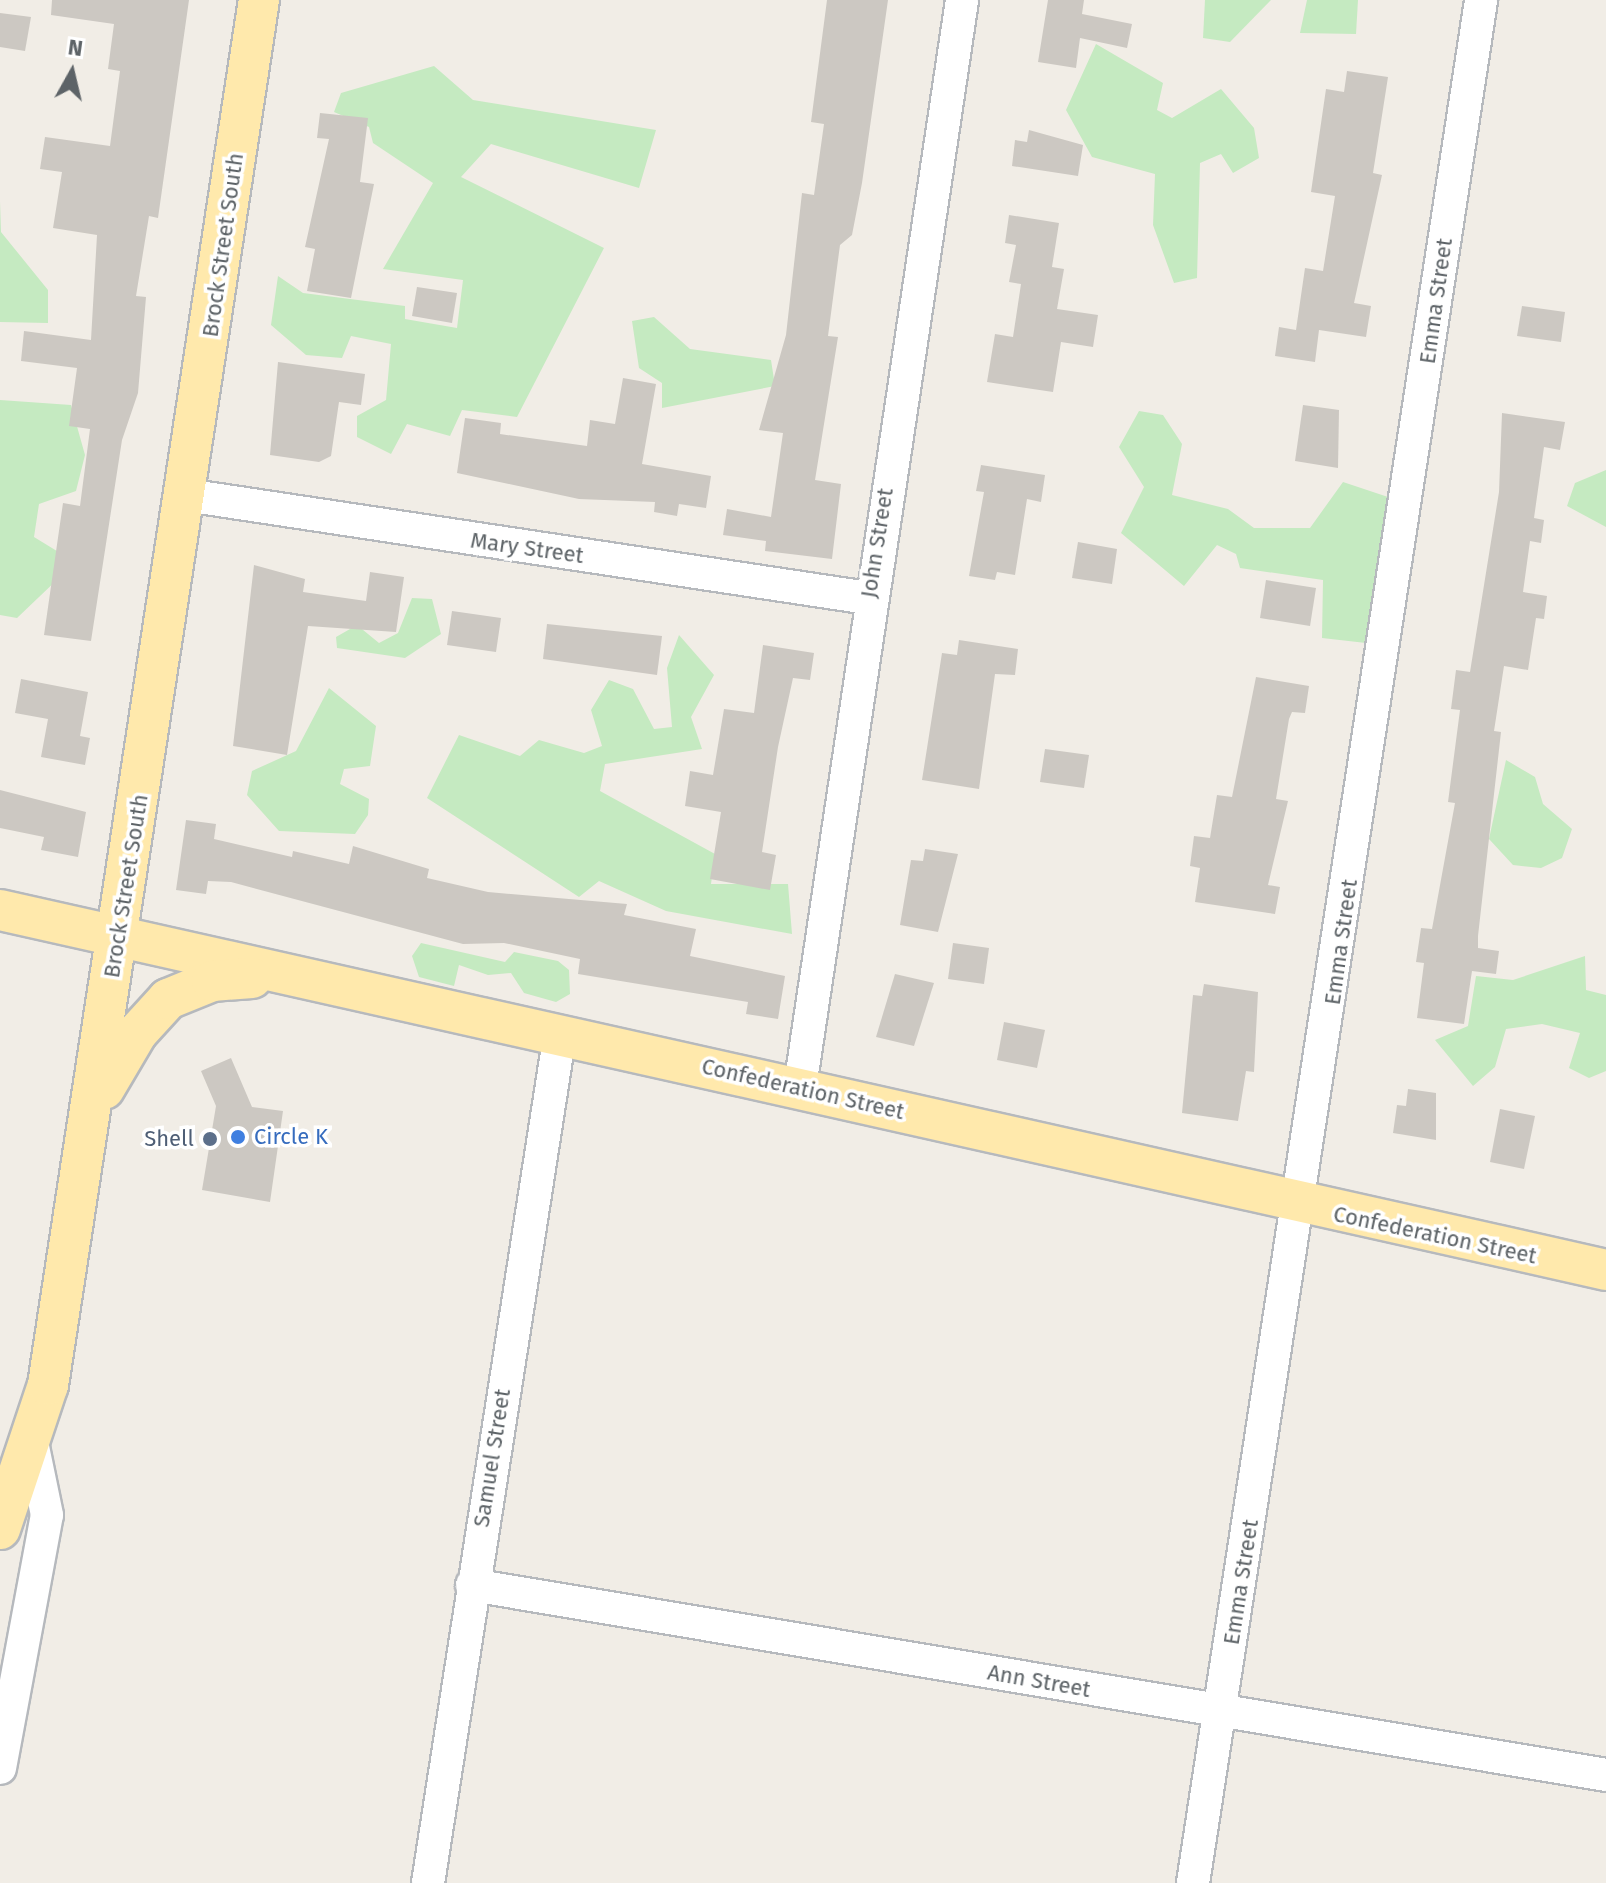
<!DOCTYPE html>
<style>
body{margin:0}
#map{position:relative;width:1606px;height:1883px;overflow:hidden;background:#f1ede6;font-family:"Fira Sans",sans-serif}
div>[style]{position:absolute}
.green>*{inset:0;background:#c5eac1}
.building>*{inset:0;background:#ccc8c2}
.roads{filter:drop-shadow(2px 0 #b6b9bd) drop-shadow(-2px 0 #b6b9bd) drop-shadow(0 2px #b6b9bd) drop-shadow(0 -2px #b6b9bd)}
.minor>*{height:32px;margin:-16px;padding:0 16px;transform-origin:16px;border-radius:16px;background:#fff}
.major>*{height:40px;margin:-20px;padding:0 20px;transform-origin:20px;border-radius:20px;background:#ffe9ac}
.dots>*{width:22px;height:22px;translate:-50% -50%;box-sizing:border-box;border:4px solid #fff;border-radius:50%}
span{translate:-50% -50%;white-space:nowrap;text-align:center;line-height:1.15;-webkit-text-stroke:7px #fff;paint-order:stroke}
.street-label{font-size:22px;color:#5d6367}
.shop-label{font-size:22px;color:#366cbe}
.left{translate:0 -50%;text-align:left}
.service-label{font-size:22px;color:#4e5e75}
.right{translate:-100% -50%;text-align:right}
.north{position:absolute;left:32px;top:32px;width:80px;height:80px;-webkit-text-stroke:6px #fff;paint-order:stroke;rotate:8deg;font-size:22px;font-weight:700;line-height:32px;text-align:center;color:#5d6367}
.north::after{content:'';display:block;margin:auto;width:28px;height:36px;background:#5d6367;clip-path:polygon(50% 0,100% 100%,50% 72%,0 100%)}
</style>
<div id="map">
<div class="green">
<i style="clip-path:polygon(1205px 0,1271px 0,1230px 42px,1203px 38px)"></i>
<i style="clip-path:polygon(1307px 0,1358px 0,1356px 34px,1300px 33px)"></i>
<i style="clip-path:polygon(1096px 44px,1163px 83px,1157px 110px,1172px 118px,1221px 89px,1254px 128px,1259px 158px,1233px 173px,1221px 154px,1200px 163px,1197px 278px,1174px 283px,1153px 225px,1155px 174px,1092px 157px,1066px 110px)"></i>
<i style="clip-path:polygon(434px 66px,473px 100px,656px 130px,639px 188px,491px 144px,461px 177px,604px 248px,517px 417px,462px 410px,450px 436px,407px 424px,391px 454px,357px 437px,357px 416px,386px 400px,391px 344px,351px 336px,342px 358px,306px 355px,271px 325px,278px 276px,303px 293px,405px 306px,405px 319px,457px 328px,463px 280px,383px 269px,433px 183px,373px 143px,369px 127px,334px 112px,341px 93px)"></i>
<i style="clip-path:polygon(0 201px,1px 232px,48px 290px,48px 323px,0 322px)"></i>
<i style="clip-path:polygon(654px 317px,690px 349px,771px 360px,775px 386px,662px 408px,662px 383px,639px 368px,632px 321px)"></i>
<i style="clip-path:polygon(0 400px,71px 405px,85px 455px,76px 491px,39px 504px,34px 537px,65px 556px,61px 576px,17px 618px,0 615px)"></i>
<i style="clip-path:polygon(1139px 411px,1163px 415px,1182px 444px,1172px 495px,1228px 509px,1254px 528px,1310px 528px,1343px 482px,1415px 506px,1401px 620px,1366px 643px,1322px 638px,1323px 580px,1240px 568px,1236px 554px,1217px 545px,1184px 586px,1121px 533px,1144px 487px,1119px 447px)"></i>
<i style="clip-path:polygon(1606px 470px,1606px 527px,1567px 506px,1575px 483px)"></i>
<i style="clip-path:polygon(412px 598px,432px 599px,441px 634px,405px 658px,337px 648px,336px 637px,357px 625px,379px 643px,398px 633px)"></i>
<i style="clip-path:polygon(679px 635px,714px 675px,691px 717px,702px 749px,605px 764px,600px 791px,715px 854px,711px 884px,788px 884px,792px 934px,666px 911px,599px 881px,579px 897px,427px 798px,459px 735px,520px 756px,539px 740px,584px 753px,602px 746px,591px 710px,609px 680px,633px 689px,654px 729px,672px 727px,667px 668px)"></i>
<i style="clip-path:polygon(329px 688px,376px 726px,370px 766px,344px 769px,340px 784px,369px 799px,368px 815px,355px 834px,279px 831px,247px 795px,252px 771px,296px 751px)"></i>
<i style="clip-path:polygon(1506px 760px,1535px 777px,1543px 804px,1572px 829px,1562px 858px,1541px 868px,1513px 865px,1489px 839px)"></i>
<i style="clip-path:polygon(421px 943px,505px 962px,514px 952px,558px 961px,569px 970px,570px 994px,556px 1002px,524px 993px,511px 973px,488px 975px,459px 965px,454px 986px,419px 977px,412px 956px)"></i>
<i style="clip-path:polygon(1585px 956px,1586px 990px,1606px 995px,1606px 1071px,1589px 1078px,1569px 1068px,1580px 1033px,1542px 1024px,1506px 1029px,1495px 1067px,1473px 1086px,1435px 1040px,1468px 1026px,1476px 976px,1513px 980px)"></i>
</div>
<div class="building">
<i style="clip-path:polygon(52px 0,189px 0,158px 218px,149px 216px,136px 296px,146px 297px,138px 393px,122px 440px,91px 641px,44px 635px,63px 503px,80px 506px,90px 429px,69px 426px,77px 368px,21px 361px,24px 331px,91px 340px,97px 235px,53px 228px,62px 172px,40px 169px,45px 137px,110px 146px,120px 71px,108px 69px,114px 24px,51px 15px)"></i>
<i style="clip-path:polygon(827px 0,888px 0,862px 183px,852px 235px,840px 245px,828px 336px,838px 337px,815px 480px,841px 484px,832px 559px,765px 551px,766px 541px,723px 535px,727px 509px,771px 517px,783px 433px,759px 430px,786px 335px,802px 193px,814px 195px,824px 124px,811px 122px)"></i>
<i style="clip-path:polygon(1048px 0,1084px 0,1082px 14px,1132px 24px,1127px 48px,1080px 38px,1076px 68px,1038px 62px)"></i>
<i style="clip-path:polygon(0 13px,31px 17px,25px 51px,0 47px)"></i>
<i style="clip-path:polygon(1347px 71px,1388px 77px,1373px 173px,1382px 175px,1354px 303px,1371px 306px,1366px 337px,1319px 330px,1315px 362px,1275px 356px,1279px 327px,1296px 330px,1305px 268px,1323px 271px,1335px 196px,1311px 192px,1326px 89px,1344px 92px)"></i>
<i style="clip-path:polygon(320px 113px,368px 118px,360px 182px,374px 184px,351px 298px,307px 291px,315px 249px,305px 247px,329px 139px,317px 138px)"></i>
<i style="clip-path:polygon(1029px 130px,1083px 145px,1078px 176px,1012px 166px,1015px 140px,1027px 142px)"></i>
<i style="clip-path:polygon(1009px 215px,1059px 223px,1052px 267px,1064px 269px,1057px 309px,1098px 315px,1093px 347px,1061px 342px,1053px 392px,987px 382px,995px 334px,1013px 337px,1021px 284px,1009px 282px,1016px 245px,1005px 243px)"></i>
<i style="clip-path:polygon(417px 287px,457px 293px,452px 323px,412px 316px)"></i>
<i style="clip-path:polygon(1522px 306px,1565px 312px,1561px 342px,1517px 336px)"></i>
<i style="clip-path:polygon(278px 362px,365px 374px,361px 405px,339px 402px,331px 456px,319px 462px,270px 455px)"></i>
<i style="clip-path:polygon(623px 378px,656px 384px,642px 464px,711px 476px,706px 508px,679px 504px,677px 516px,654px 512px,655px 502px,579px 499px,457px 473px,465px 418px,501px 423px,500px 434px,587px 446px,590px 420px,615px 424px)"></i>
<i style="clip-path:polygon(1303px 405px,1339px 410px,1338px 468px,1295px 461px)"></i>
<i style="clip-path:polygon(1502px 413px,1565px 422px,1560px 450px,1544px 447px,1534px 518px,1544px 520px,1541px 543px,1530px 541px,1523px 592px,1547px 596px,1544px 619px,1536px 618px,1528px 670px,1504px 666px,1494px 731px,1501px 732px,1478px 936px,1478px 948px,1499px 951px,1496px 974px,1472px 971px,1464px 1024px,1417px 1018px,1424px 963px,1416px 962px,1421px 928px,1432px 929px,1455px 803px,1448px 802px,1460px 710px,1451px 709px,1456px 670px,1470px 672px,1499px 492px)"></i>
<i style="clip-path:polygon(981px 465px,1045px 475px,1041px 502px,1027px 499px,1015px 575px,997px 572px,995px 580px,969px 576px,984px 492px,976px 491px)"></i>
<i style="clip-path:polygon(1078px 542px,1117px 549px,1112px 584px,1072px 578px)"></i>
<i style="clip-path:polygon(254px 565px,305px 579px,303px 592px,366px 601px,370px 572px,404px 577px,396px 632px,308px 626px,287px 755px,233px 746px)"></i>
<i style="clip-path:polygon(1266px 580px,1316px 588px,1310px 626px,1260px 618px)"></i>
<i style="clip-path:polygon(452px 611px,501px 618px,496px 652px,447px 645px)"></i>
<i style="clip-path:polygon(547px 624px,662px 636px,657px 675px,543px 659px)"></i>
<i style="clip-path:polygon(959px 640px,1018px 649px,1015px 675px,995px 674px,979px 789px,922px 780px,942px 653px,957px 655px)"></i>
<i style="clip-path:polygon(763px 645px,814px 653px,810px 680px,793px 678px,778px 747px,762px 852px,776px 855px,770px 890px,710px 879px,721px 812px,685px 806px,690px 771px,713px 775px,724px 709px,754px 713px)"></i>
<i style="clip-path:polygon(1256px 677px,1309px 686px,1305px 713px,1292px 712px,1289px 719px,1276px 799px,1288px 801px,1268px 885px,1280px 887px,1275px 914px,1195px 902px,1200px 868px,1190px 866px,1194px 836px,1210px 838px,1217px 795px,1232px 797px)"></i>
<i style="clip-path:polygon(21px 679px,88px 692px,80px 736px,90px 738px,85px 765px,41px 757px,48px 719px,15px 713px)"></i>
<i style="clip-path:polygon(1045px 749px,1089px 755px,1084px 788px,1040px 782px)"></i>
<i style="clip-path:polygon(0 790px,86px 812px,78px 857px,41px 850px,44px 837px,0 828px)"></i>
<i style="clip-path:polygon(186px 820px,216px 824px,214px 839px,292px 857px,293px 851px,349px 864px,353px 846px,429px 869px,427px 878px,488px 892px,627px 904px,624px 915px,696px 929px,690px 956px,785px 976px,778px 1019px,746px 1014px,748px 1002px,578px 974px,580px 959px,504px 943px,463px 944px,231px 882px,208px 881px,206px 894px,176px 890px)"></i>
<i style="clip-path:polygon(925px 849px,958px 854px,938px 932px,900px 925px,911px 860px,923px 861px)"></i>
<i style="clip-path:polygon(953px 943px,989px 948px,984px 984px,948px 979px)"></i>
<i style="clip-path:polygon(895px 974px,934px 983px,914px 1046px,876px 1037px)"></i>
<i style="clip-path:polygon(1204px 984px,1258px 992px,1254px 1072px,1246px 1071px,1238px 1121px,1182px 1113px,1193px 995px,1202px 996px)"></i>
<i style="clip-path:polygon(1004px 1022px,1045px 1030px,1037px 1068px,997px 1060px)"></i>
<i style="clip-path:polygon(231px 1058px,252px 1107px,283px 1111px,270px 1202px,202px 1190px,216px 1106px,201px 1071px)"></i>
<i style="clip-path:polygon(1408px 1089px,1436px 1093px,1436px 1140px,1393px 1133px,1397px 1105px,1406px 1106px)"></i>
<i style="clip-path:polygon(1500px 1109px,1535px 1116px,1524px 1169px,1490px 1162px)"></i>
</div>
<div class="roads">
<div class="minor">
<i style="left:186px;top:495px;width:690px;rotate:8.59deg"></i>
<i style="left:800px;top:1087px;width:1099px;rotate:-81.52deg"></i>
<i style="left:472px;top:1585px;width:1150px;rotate:9.51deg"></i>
<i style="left:0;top:1768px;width:257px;rotate:-79.5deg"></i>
<i style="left:47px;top:1515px;width:69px;rotate:-101.6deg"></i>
<i style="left:428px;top:1883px;width:860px;rotate:-81.17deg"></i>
<i style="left:1193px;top:1883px;width:1905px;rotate:-81.3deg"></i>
</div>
<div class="major">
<i style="left:0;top:910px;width:1646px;rotate:12.63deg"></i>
<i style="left:104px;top:1089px;width:65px;rotate:-59.5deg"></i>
<i style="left:137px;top:1033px;width:46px;rotate:-47.6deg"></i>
<i style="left:168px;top:999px;width:48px;rotate:-22.2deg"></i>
<i style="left:212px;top:981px;width:40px;rotate:-4.3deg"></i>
<i style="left:0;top:1529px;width:152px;rotate:-71.6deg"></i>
<i style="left:48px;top:1385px;width:1401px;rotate:-81.34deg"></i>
</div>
</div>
<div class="dots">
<i style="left:238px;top:1137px;background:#3f7fe0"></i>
<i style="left:210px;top:1139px;background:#5c6f8a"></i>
</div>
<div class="street-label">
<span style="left:223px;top:245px;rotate:-82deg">Brock Street South</span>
<span style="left:1436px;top:301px;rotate:-82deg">Emma Street</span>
<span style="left:877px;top:543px;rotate:-81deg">John Street</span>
<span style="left:527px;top:548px;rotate:8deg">Mary Street</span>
<span style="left:126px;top:886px;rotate:-81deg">Brock Street South</span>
<span style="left:1341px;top:942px;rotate:-82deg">Emma Street</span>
<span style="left:803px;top:1089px;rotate:13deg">Confederation Street</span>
<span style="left:1435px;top:1235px;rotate:12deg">Confederation Street</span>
<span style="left:492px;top:1458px;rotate:-81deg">Samuel Street</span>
<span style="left:1241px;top:1582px;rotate:-81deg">Emma Street</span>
<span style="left:1039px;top:1681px;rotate:10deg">Ann Street</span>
</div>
<div class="shop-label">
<span class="left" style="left:254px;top:1137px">Circle K</span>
</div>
<div class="service-label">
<span class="right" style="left:194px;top:1139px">Shell</span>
</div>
<div class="north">N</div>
</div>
